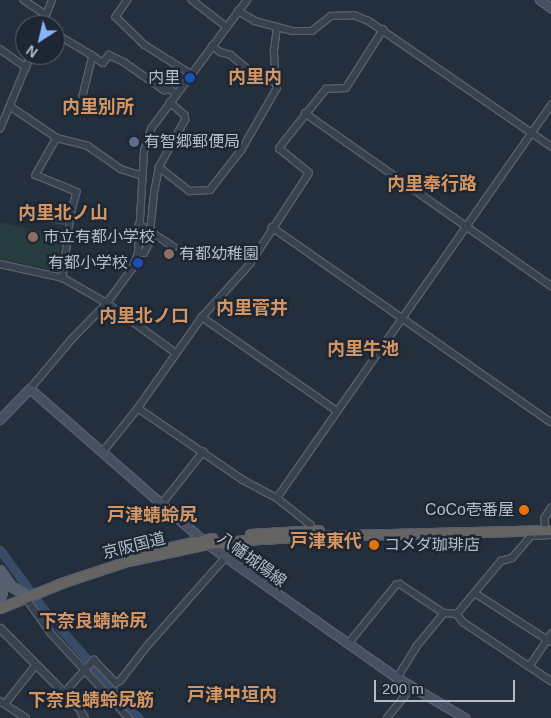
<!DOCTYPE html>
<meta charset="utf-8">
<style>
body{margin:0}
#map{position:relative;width:551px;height:718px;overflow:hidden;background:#242f3e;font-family:Arial,"Noto Sans JP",sans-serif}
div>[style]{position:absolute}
.green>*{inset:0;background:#263c3f}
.water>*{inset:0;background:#394c67}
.stream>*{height:1px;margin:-0.5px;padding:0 0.5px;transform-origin:0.5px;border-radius:0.5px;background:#394c67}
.river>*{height:9px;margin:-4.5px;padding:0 4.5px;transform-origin:4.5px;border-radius:4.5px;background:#394c67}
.roads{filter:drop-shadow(1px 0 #565f6c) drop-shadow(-1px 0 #565f6c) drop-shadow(0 1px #565f6c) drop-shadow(0 -1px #565f6c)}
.minor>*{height:5.5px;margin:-2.75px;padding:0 2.75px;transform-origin:2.75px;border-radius:2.75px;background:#38414e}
.tertiary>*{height:7px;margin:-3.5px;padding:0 3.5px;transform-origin:3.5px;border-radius:3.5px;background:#38414e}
.secondary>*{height:8px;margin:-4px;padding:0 4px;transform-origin:4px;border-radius:4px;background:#465061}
.primary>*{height:9px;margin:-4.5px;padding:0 4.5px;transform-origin:4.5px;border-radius:4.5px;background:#56606e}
.trunk>*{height:9px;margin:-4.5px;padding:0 4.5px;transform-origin:4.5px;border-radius:4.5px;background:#656462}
.dots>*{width:14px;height:14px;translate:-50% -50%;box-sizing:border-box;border:2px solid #1d2633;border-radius:50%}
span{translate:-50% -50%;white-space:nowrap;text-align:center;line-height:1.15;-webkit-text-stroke:5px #1d2633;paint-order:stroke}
.poi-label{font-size:16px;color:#b4bcc9}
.right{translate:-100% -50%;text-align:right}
.left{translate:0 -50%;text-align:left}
.street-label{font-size:16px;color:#b4bcc9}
.neighbourhood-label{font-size:18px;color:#d59563;font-weight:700}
.north{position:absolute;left:15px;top:15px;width:50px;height:50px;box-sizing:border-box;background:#1d2633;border:1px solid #59626f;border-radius:50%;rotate:215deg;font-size:14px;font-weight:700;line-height:20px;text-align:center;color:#b4bcc9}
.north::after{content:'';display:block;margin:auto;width:18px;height:22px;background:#8ab4f8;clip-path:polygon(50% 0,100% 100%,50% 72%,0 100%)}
.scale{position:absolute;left:374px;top:680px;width:141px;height:22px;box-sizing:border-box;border:2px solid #b4bcc9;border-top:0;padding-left:6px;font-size:15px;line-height:18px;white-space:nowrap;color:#b4bcc9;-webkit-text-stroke:4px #1d2633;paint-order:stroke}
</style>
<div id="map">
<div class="green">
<i style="clip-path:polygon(0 222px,62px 236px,57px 271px,0 259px)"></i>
</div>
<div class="water">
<i style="clip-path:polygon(49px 212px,65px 215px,64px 225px,47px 222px)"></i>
</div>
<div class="stream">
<i style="left:44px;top:11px;width:11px;rotate:-63deg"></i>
<i style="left:39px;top:25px;width:12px;rotate:-70deg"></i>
</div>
<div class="river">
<i style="left:0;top:550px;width:74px;rotate:53.7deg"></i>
<i style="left:44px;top:610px;width:144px;rotate:48.7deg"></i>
</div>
<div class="roads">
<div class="minor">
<i style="left:24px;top:0;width:25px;rotate:34deg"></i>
<i style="left:128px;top:0;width:21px;rotate:125deg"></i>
<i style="left:116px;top:17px;width:40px;rotate:44deg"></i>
<i style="left:145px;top:45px;width:54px;rotate:32.2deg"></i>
<i style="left:192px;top:0;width:44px;rotate:37.6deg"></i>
<i style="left:238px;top:11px;width:20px;rotate:30deg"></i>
<i style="left:255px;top:21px;width:39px;rotate:15deg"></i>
<i style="left:293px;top:31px;width:19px"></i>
<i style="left:312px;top:31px;width:24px;rotate:-38deg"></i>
<i style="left:331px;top:16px;width:23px;rotate:-2deg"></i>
<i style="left:354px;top:15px;width:16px;rotate:22deg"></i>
<i style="left:369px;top:21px;width:221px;rotate:34.5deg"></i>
<i style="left:42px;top:25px;width:27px;rotate:-68deg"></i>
<i style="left:55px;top:33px;width:44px;rotate:31.2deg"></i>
<i style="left:93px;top:56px;width:41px;rotate:104deg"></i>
<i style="left:212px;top:46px;width:11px;rotate:34deg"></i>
<i style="left:221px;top:52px;width:10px;rotate:17deg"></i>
<i style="left:231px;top:55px;width:33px;rotate:40deg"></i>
<i style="left:256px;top:76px;width:21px;rotate:19deg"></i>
<i style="left:276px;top:83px;width:32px;rotate:-94deg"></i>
<i style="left:274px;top:51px;width:24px;rotate:-83deg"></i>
<i style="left:0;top:49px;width:32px;rotate:35deg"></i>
<i style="left:93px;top:56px;width:12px;rotate:35deg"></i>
<i style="left:103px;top:63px;width:10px;rotate:-53deg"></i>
<i style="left:109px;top:55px;width:17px;rotate:25deg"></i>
<i style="left:124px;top:62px;width:49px;rotate:35deg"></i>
<i style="left:164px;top:90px;width:6px;rotate:-9deg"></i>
<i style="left:170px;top:89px;width:9px;rotate:36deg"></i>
<i style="left:10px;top:106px;width:57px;rotate:34.2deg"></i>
<i style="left:57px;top:138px;width:32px;rotate:14deg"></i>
<i style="left:88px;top:146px;width:40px;rotate:34.9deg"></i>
<i style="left:121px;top:169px;width:22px;rotate:18deg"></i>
<i style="left:305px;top:113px;width:301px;rotate:35.1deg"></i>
<i style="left:0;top:129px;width:80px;rotate:-67.3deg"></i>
<i style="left:57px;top:138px;width:43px;rotate:119.6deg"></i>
<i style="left:36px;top:175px;width:44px;rotate:22.5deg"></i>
<i style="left:77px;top:192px;width:24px;rotate:105deg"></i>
<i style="left:71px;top:215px;width:64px;rotate:97.2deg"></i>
<i style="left:159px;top:167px;width:39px;rotate:38deg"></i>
<i style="left:190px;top:191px;width:20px;rotate:-3deg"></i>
<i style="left:210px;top:190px;width:52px;rotate:-52deg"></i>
<i style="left:242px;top:149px;width:70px;rotate:-60.2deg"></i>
<i style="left:277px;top:88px;width:5px;rotate:-101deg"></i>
<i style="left:139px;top:224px;width:42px;rotate:33.3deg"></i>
<i style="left:272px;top:227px;width:340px;rotate:35deg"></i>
<i style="left:150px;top:232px;width:39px;rotate:-84deg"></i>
<i style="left:154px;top:193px;width:26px;rotate:-79deg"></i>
<i style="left:159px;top:167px;width:54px;rotate:-61deg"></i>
<i style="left:185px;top:120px;width:4px;rotate:-90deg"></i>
<i style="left:185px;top:116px;width:20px;rotate:-139deg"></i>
<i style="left:138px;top:253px;width:6px"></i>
<i style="left:144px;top:253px;width:21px;rotate:-61deg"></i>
<i style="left:0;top:264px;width:65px;rotate:12.5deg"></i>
<i style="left:63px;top:278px;width:51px;rotate:29.6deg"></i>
<i style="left:107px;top:303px;width:85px;rotate:35.9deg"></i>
<i style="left:202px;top:317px;width:165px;rotate:34.8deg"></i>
<i style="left:30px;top:389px;width:65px;rotate:-50deg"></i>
<i style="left:72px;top:339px;width:50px;rotate:-45.8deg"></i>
<i style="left:107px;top:303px;width:42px;rotate:-53.7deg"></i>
<i style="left:132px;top:269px;width:17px;rotate:-69deg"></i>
<i style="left:138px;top:253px;width:102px;rotate:-86.6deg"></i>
<i style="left:144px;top:151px;width:23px;rotate:-72deg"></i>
<i style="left:151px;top:129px;width:161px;rotate:-53.3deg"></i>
<i style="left:138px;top:408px;width:127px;rotate:34.4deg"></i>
<i style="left:243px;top:480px;width:38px;rotate:28deg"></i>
<i style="left:277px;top:498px;width:43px;rotate:38.5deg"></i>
<i style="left:311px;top:525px;width:5px;rotate:90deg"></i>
<i style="left:102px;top:453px;width:58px;rotate:-51.3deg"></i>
<i style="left:138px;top:408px;width:111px;rotate:-54.9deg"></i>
<i style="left:202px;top:317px;width:72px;rotate:-47.8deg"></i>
<i style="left:250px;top:264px;width:108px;rotate:-57deg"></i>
<i style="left:309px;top:173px;width:38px;rotate:-141deg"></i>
<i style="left:279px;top:149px;width:7px;rotate:-56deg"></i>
<i style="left:283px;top:143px;width:69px;rotate:-51.5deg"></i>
<i style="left:326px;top:89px;width:20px;rotate:-3deg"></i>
<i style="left:346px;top:88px;width:69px;rotate:-57.5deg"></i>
<i style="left:277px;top:498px;width:479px;rotate:-55.1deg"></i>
<i style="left:161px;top:505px;width:68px;rotate:-51.6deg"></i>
<i style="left:545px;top:525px;width:6px;rotate:-99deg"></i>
<i style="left:544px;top:519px;width:13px;rotate:-58deg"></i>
<i style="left:475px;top:593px;width:90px;rotate:32.8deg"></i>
<i style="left:26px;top:598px;width:43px;rotate:54.5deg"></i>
<i style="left:51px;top:633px;width:115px;rotate:47.5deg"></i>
<i style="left:457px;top:614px;width:69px;rotate:-50.3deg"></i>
<i style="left:501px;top:561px;width:11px;rotate:-15deg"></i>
<i style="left:512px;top:558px;width:29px;rotate:-49deg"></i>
<i style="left:531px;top:536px;width:20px;rotate:-3deg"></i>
<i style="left:348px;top:644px;width:76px;rotate:-50.9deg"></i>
<i style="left:396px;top:585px;width:4px;rotate:-14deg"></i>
<i style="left:400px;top:584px;width:53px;rotate:33.4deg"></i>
<i style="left:444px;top:613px;width:13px;rotate:4deg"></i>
<i style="left:457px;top:614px;width:10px;rotate:53deg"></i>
<i style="left:463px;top:622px;width:106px;rotate:33.8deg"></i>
<i style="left:529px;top:667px;width:40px;rotate:-56deg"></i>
<i style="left:397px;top:678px;width:36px;rotate:-58deg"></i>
<i style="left:416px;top:647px;width:44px;rotate:-50.5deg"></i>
<i style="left:63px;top:694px;width:46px;rotate:-47.6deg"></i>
<i style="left:94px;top:660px;width:32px;rotate:46deg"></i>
<i style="left:116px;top:683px;width:4px;rotate:-27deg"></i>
<i style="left:120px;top:681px;width:46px;rotate:-52.1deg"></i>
<i style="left:148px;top:645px;width:116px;rotate:-48.5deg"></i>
<i style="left:0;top:701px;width:31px;rotate:33deg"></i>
<i style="left:5px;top:704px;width:50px;rotate:-51.5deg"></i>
<i style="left:387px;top:718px;width:40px;rotate:-51deg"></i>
</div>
<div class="tertiary">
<i style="left:0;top:628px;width:112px;rotate:45.4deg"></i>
<i style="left:79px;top:708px;width:11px;rotate:63deg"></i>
</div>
<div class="secondary">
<i style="left:540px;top:0;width:14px;rotate:36deg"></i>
<i style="left:0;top:420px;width:43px;rotate:-45.9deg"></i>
<i style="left:30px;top:389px;width:235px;rotate:41.2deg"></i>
<i style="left:207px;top:544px;width:232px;rotate:35.2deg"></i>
<i style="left:397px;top:678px;width:79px;rotate:30.5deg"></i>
</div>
<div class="primary">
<i style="left:0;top:570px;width:19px;rotate:55deg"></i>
<i style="left:11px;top:586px;width:14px;rotate:30deg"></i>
<i style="left:0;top:586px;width:6px;rotate:72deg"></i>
<i style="left:2px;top:592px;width:6px;rotate:108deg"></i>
</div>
<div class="trunk">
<i style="left:250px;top:534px;width:69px;rotate:-3.3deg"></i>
<i style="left:137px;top:554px;width:77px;rotate:-12deg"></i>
<i style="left:0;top:608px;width:69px;rotate:-22.1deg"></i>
<i style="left:64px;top:582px;width:67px;rotate:-18.2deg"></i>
<i style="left:128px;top:561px;width:81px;rotate:-12.1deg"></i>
<i style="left:207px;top:544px;width:37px;rotate:-6deg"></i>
<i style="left:244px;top:540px;width:68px;rotate:-3.4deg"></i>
<i style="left:312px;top:536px;width:239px;rotate:-1.4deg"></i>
</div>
</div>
<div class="dots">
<i style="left:190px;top:78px;background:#1a4fb4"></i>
<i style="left:134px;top:142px;background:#5c6f8a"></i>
<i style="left:33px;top:237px;background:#8d6e63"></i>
<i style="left:169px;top:254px;background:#8d6e63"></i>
<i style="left:138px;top:263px;background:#1a4fb4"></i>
<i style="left:524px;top:510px;background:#e8710a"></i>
<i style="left:374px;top:545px;background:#e8710a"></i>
</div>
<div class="poi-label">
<span class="right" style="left:180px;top:78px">内里</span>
<span class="left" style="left:144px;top:142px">有智郷郵便局</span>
<span class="left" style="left:43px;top:237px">市立有都小学校</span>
<span class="left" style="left:179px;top:254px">有都幼稚園</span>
<span class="right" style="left:128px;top:263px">有都小学校</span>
<span class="right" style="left:514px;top:510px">CoCo壱番屋</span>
<span class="left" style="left:384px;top:545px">コメダ珈琲店</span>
</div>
<div class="street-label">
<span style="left:134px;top:546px;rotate:-14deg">京阪国道</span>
<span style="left:252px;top:560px;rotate:36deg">八幡城陽線</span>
</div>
<div class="neighbourhood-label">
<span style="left:255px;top:77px">内里内</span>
<span style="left:98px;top:107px">内里別所</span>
<span style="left:432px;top:184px">内里奉行路</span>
<span style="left:63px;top:213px">内里北ノ山</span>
<span style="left:252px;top:308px">内里菅井</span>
<span style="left:144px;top:316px">内里北ノ口</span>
<span style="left:363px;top:349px">内里牛池</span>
<span style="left:152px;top:515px">戸津蜻蛉尻</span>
<span style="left:326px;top:541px">戸津東代</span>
<span style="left:93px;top:621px">下奈良蜻蛉尻</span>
<span style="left:232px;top:695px">戸津中垣内</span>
<span style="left:91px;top:700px">下奈良蜻蛉尻筋</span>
</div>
<div class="north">N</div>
<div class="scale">200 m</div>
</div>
